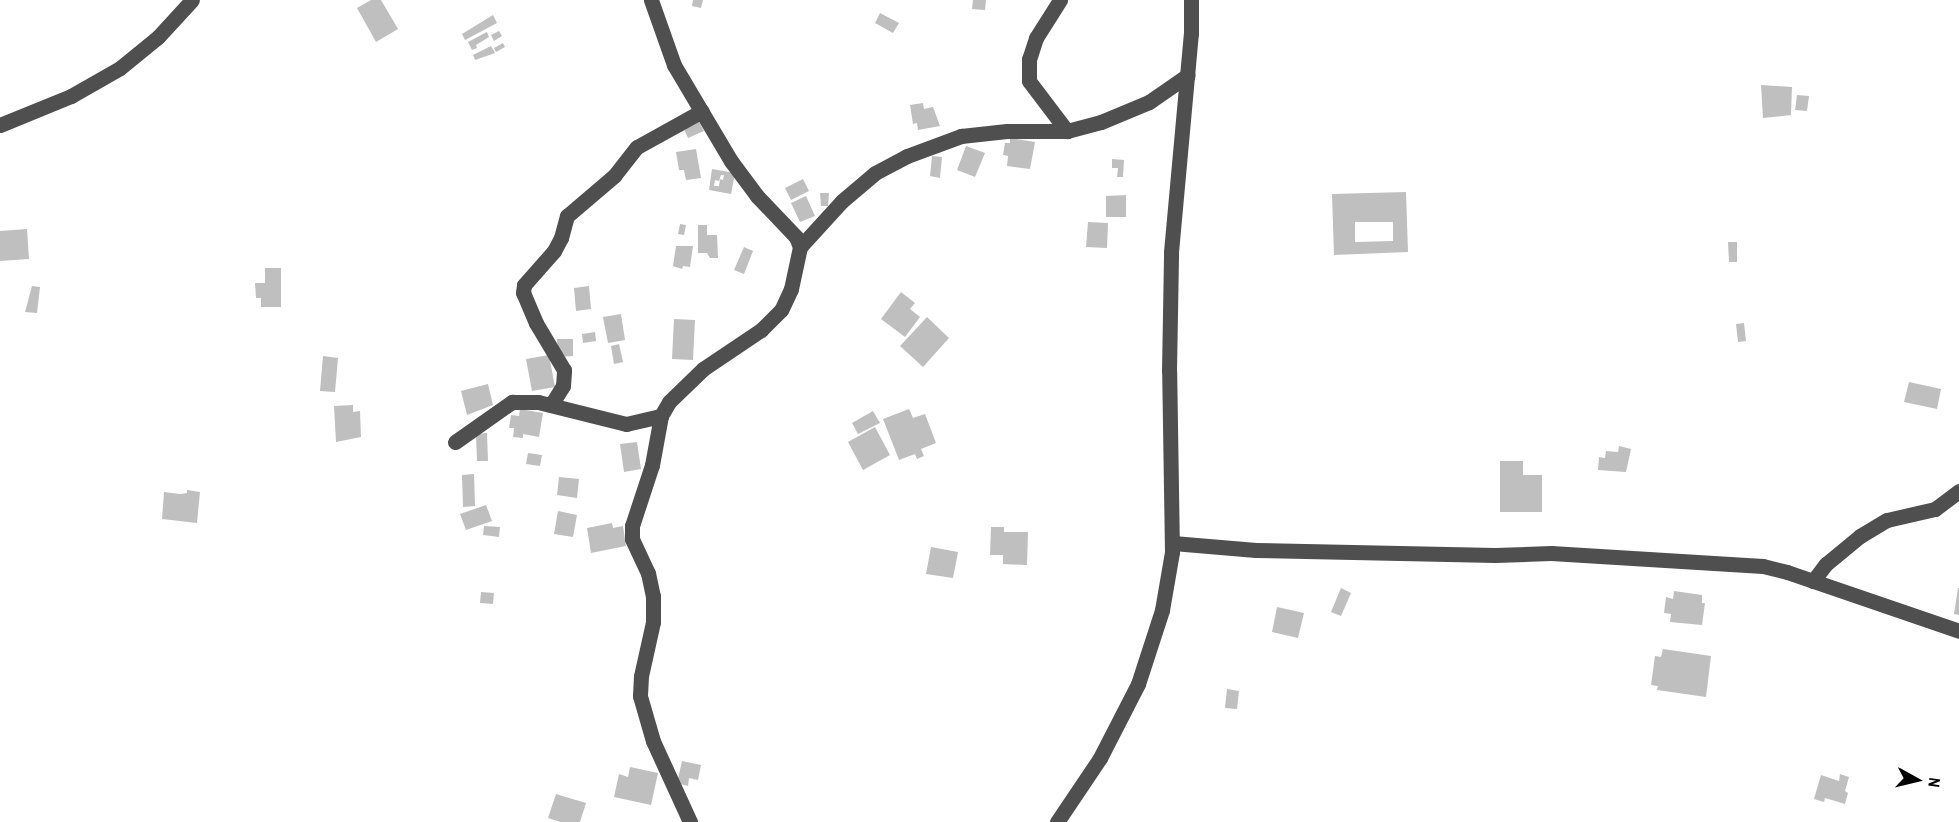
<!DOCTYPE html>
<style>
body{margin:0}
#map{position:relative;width:1959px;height:822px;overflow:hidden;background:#fff;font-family:"Archivo Narrow",sans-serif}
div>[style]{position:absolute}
.building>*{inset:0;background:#bfbfbf}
.minor>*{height:15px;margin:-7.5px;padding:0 7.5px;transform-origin:7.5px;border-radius:7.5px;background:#4f4f4f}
span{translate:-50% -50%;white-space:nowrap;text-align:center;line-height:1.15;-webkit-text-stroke:6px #fff;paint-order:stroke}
.north{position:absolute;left:1887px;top:750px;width:60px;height:60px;-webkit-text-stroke:4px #fff;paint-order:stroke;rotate:98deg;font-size:16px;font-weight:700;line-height:24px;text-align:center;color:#000}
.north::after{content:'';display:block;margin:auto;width:21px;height:27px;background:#000;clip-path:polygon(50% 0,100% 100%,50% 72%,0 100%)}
</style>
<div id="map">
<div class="building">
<i style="clip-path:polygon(371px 0,381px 0,398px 29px,376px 42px,357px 8px)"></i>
<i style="clip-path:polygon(693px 0,703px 0,701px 8px,692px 6px)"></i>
<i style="clip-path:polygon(973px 0,986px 0,985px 10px,972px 9px)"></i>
<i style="clip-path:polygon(880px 13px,899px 23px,893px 33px,875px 23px)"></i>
<i style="clip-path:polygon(493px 15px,497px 23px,465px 40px,462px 34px)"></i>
<i style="clip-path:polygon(499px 31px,502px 36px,494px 41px,491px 35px)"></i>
<i style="clip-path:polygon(487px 32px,489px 37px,476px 45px,477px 48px,472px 50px,468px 42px)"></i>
<i style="clip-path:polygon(503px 43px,505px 47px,496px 52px,494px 48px)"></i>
<i style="clip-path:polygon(491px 46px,495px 53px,475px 60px,473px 55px)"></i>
<i style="clip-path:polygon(1761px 85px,1792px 87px,1791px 115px,1763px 118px)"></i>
<i style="clip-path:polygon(1797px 95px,1809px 96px,1807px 111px,1795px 110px)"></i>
<i style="clip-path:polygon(923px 103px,924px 109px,933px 107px,940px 126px,918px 130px,917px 123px,913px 124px,910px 105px)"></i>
<i style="clip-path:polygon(697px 118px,704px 131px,688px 138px,682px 125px)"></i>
<i style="clip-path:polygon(1010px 138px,1035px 142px,1030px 169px,1007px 166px,1008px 156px,1003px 155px,1005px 143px,1010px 143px)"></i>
<i style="clip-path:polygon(966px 146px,985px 153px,975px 177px,957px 170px)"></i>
<i style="clip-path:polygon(696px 149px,701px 178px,686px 180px,684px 170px,679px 170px,676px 152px)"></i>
<i style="clip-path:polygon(932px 156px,942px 157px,940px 178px,930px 176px)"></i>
<i style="clip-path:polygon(1112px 159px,1124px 160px,1123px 177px,1117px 177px,1118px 168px,1112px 168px)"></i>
<i style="clip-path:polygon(evenodd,712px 169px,735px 173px,731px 194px,709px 190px,712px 169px,721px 175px,724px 175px,723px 180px,720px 179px,719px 186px,714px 186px,715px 180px,719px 181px,721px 175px)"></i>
<i style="clip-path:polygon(803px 179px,809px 191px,791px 200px,785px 188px)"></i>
<i style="clip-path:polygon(evenodd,1406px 192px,1408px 252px,1334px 255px,1332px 194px,1406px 192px,1355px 222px,1393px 222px,1393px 241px,1355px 242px,1355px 222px)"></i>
<i style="clip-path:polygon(820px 193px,829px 193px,828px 206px,821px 206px)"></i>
<i style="clip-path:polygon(1126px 195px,1126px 217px,1106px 217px,1106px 196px)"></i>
<i style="clip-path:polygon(806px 196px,815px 216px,800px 222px,791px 203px)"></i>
<i style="clip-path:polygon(1088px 222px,1108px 223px,1107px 248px,1086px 247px)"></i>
<i style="clip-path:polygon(680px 224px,686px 225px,684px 235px,678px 234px)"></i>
<i style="clip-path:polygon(698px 225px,707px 225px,707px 235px,717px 235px,718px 258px,710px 258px,707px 253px,698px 253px)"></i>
<i style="clip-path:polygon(27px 229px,29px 259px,0 261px,0 231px)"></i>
<i style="clip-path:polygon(1728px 242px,1737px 242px,1737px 262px,1729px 262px)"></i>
<i style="clip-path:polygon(676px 246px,693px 246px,690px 267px,683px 266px,682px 269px,673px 266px)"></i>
<i style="clip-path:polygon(744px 247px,753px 251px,744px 274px,734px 270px)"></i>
<i style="clip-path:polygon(265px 268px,281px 268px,281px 307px,261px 307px,261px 298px,256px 298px,255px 283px,265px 283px)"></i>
<i style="clip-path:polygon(32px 286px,40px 287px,37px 313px,25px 312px)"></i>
<i style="clip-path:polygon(589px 286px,591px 309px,576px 311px,574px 288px)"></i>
<i style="clip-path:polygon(901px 292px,915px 303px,910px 309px,920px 317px,905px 337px,881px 319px)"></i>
<i style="clip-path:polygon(621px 314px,625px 340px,608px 343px,603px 317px)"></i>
<i style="clip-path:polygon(927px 317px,949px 338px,923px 367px,900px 346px)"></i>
<i style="clip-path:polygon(674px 319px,695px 320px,693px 360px,672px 359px)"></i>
<i style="clip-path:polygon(1744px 323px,1746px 341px,1738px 342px,1736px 324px)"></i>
<i style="clip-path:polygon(595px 332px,596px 341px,583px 343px,582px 334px)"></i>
<i style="clip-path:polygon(557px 339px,573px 339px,573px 356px,558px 357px)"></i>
<i style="clip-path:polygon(619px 344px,623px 362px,614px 364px,611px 346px)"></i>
<i style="clip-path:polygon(549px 355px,555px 387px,532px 391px,526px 359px)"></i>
<i style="clip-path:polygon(323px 356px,338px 358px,335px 392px,320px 391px)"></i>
<i style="clip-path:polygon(1909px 382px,1941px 389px,1937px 409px,1904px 402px)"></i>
<i style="clip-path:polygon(488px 384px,493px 405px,467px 415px,461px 391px)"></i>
<i style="clip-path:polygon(353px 405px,353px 412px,360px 411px,361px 437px,336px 442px,334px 406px)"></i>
<i style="clip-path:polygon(520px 409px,543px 413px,539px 437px,523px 434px,523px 438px,513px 437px,514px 428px,509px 428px,511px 415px,519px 416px)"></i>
<i style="clip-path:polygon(909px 409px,913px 418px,925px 414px,936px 443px,921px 449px,924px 456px,917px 459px,915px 454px,899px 460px,883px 419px)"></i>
<i style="clip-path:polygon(873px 411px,880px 423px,858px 434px,852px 423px)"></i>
<i style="clip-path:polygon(875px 427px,890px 455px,863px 470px,848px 442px)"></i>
<i style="clip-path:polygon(487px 433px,488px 461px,477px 461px,476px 434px)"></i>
<i style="clip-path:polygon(637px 442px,641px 469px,624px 472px,620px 444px)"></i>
<i style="clip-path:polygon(1619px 446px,1631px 449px,1626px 472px,1598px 470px,1599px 457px,1605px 458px,1606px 451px,1618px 452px)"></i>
<i style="clip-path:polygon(528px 453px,542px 455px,540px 466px,526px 464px)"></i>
<i style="clip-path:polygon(1500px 461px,1523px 461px,1523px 475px,1542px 475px,1542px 512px,1500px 512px)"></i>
<i style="clip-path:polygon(474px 474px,475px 506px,463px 507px,462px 475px)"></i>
<i style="clip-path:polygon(559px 477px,579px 479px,577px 498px,557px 495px)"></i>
<i style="clip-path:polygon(187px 490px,200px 492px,197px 523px,162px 519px,164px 492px,180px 494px,187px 493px)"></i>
<i style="clip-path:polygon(486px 505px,492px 521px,466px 530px,460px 514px)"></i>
<i style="clip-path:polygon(558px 511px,577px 515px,573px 537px,554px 534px)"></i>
<i style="clip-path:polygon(612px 523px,613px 528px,623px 526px,626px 546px,591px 553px,587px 528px)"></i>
<i style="clip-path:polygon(484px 526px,500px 527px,499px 537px,483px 535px)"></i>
<i style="clip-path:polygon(991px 527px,1004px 527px,1004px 532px,1028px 532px,1027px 565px,1003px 564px,1003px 555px,990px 555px)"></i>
<i style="clip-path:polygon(931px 547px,958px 552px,953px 578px,926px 574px)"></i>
<i style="clip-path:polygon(1341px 588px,1351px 593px,1341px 616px,1331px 612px)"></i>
<i style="clip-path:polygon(1958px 588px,1959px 588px,1959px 615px,1954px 614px)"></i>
<i style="clip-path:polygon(1674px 591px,1702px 595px,1702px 603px,1705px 603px,1702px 625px,1670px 622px,1671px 614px,1664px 613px,1666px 597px,1673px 599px)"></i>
<i style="clip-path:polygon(481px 592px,494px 593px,493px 604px,480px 603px)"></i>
<i style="clip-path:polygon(1277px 607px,1304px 613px,1298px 638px,1272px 632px)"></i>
<i style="clip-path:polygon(1663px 649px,1711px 656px,1706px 697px,1657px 690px,1658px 686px,1651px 685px,1655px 656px,1661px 657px)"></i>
<i style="clip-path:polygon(1227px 689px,1239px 691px,1237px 709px,1225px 708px)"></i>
<i style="clip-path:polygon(682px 761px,701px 765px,698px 780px,689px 778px,688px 786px,677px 783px)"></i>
<i style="clip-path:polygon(630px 767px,658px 773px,651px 805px,614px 797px,619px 774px,628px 777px)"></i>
<i style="clip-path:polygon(1840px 774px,1849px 777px,1845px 791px,1848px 793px,1845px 804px,1825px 798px,1824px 802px,1814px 799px,1821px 775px,1839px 781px)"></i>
<i style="clip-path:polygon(556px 794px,586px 803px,580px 822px,560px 822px,548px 818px)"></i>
</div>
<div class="minor">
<i style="left:651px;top:0;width:69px;rotate:70.5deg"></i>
<i style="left:674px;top:65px;width:112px;rotate:59.3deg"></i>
<i style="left:731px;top:161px;width:44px;rotate:53.4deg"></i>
<i style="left:757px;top:196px;width:57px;rotate:46.4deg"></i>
<i style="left:796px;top:237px;width:11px;rotate:68deg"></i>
<i style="left:800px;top:247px;width:43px;rotate:102.1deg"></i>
<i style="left:791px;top:289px;width:23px;rotate:115deg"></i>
<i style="left:781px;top:310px;width:28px;rotate:135deg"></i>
<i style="left:761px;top:330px;width:70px;rotate:146.1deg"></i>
<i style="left:703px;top:369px;width:47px;rotate:135.9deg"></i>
<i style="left:669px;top:402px;width:16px;rotate:120deg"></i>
<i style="left:661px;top:416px;width:50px;rotate:100.4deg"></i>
<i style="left:652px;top:465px;width:64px;rotate:108.2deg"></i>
<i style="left:632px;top:526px;width:13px;rotate:90deg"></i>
<i style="left:632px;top:539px;width:38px;rotate:65deg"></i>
<i style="left:648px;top:573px;width:24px;rotate:78deg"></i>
<i style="left:653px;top:596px;width:26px;rotate:90deg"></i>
<i style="left:653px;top:622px;width:55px;rotate:102.5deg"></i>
<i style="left:641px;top:676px;width:20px;rotate:93deg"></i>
<i style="left:640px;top:696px;width:47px;rotate:73.9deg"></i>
<i style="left:653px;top:741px;width:89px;rotate:65.4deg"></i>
<i style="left:1060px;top:0;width:45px;rotate:122.3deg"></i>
<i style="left:1036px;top:38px;width:22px;rotate:108deg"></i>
<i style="left:1029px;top:59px;width:22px;rotate:90deg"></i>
<i style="left:1029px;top:81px;width:63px;rotate:52.8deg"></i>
<i style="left:0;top:125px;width:77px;rotate:-22.2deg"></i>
<i style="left:71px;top:96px;width:56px;rotate:-29.7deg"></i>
<i style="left:120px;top:68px;width:49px;rotate:-39.2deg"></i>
<i style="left:158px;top:37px;width:50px;rotate:-47.4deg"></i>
<i style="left:800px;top:247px;width:62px;rotate:-47.6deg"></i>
<i style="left:842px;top:201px;width:43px;rotate:-40.3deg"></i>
<i style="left:875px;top:173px;width:36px;rotate:-28deg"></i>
<i style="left:907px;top:156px;width:58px;rotate:-20.3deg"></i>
<i style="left:961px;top:136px;width:46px;rotate:-6.2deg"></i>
<i style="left:1007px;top:131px;width:60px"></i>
<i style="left:1067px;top:131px;width:35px;rotate:-15deg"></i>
<i style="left:1101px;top:122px;width:52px;rotate:-22.6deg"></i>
<i style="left:1149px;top:102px;width:47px;rotate:-34.7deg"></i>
<i style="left:551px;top:405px;width:22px;rotate:-58deg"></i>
<i style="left:563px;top:386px;width:16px;rotate:-86deg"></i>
<i style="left:564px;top:370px;width:55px;rotate:-120.8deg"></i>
<i style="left:536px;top:323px;width:33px;rotate:-113deg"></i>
<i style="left:523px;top:293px;width:8px;rotate:-83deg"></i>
<i style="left:524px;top:285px;width:45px;rotate:-48.6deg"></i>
<i style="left:554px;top:251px;width:15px;rotate:-62deg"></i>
<i style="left:561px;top:238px;width:23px;rotate:-75deg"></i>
<i style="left:567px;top:216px;width:62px;rotate:-40.4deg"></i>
<i style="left:614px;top:176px;width:37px;rotate:-52deg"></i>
<i style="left:637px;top:147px;width:74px;rotate:-29deg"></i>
<i style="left:455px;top:442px;width:70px;rotate:-35.1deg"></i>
<i style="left:512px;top:402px;width:26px"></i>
<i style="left:538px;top:402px;width:91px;rotate:14deg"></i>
<i style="left:626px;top:424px;width:36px;rotate:-13deg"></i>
<i style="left:1173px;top:543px;width:83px;rotate:4.8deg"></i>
<i style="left:1256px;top:550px;width:239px;rotate:1.2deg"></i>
<i style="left:1495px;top:555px;width:56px;rotate:-2deg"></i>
<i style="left:1551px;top:553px;width:212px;rotate:3.5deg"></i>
<i style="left:1763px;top:566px;width:25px;rotate:14deg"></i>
<i style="left:1787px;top:572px;width:182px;rotate:18.9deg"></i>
<i style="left:1813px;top:581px;width:21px;rotate:-53deg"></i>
<i style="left:1826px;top:564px;width:44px;rotate:-39.5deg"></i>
<i style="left:1860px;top:536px;width:31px;rotate:-31deg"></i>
<i style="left:1887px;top:520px;width:49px;rotate:-12.9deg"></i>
<i style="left:1935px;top:509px;width:30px;rotate:-37deg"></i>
<i style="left:1057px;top:822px;width:77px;rotate:-56.1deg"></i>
<i style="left:1100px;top:758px;width:83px;rotate:-62.8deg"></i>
<i style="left:1138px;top:684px;width:78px;rotate:-72deg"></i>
<i style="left:1162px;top:610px;width:59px;rotate:-80.2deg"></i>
<i style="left:1172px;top:552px;width:181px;rotate:-90.9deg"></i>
<i style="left:1169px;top:371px;width:119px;rotate:-89deg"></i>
<i style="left:1171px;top:252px;width:219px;rotate:-84.8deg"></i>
<i style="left:1191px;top:34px;width:34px;rotate:-90deg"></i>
</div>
<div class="north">N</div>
</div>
